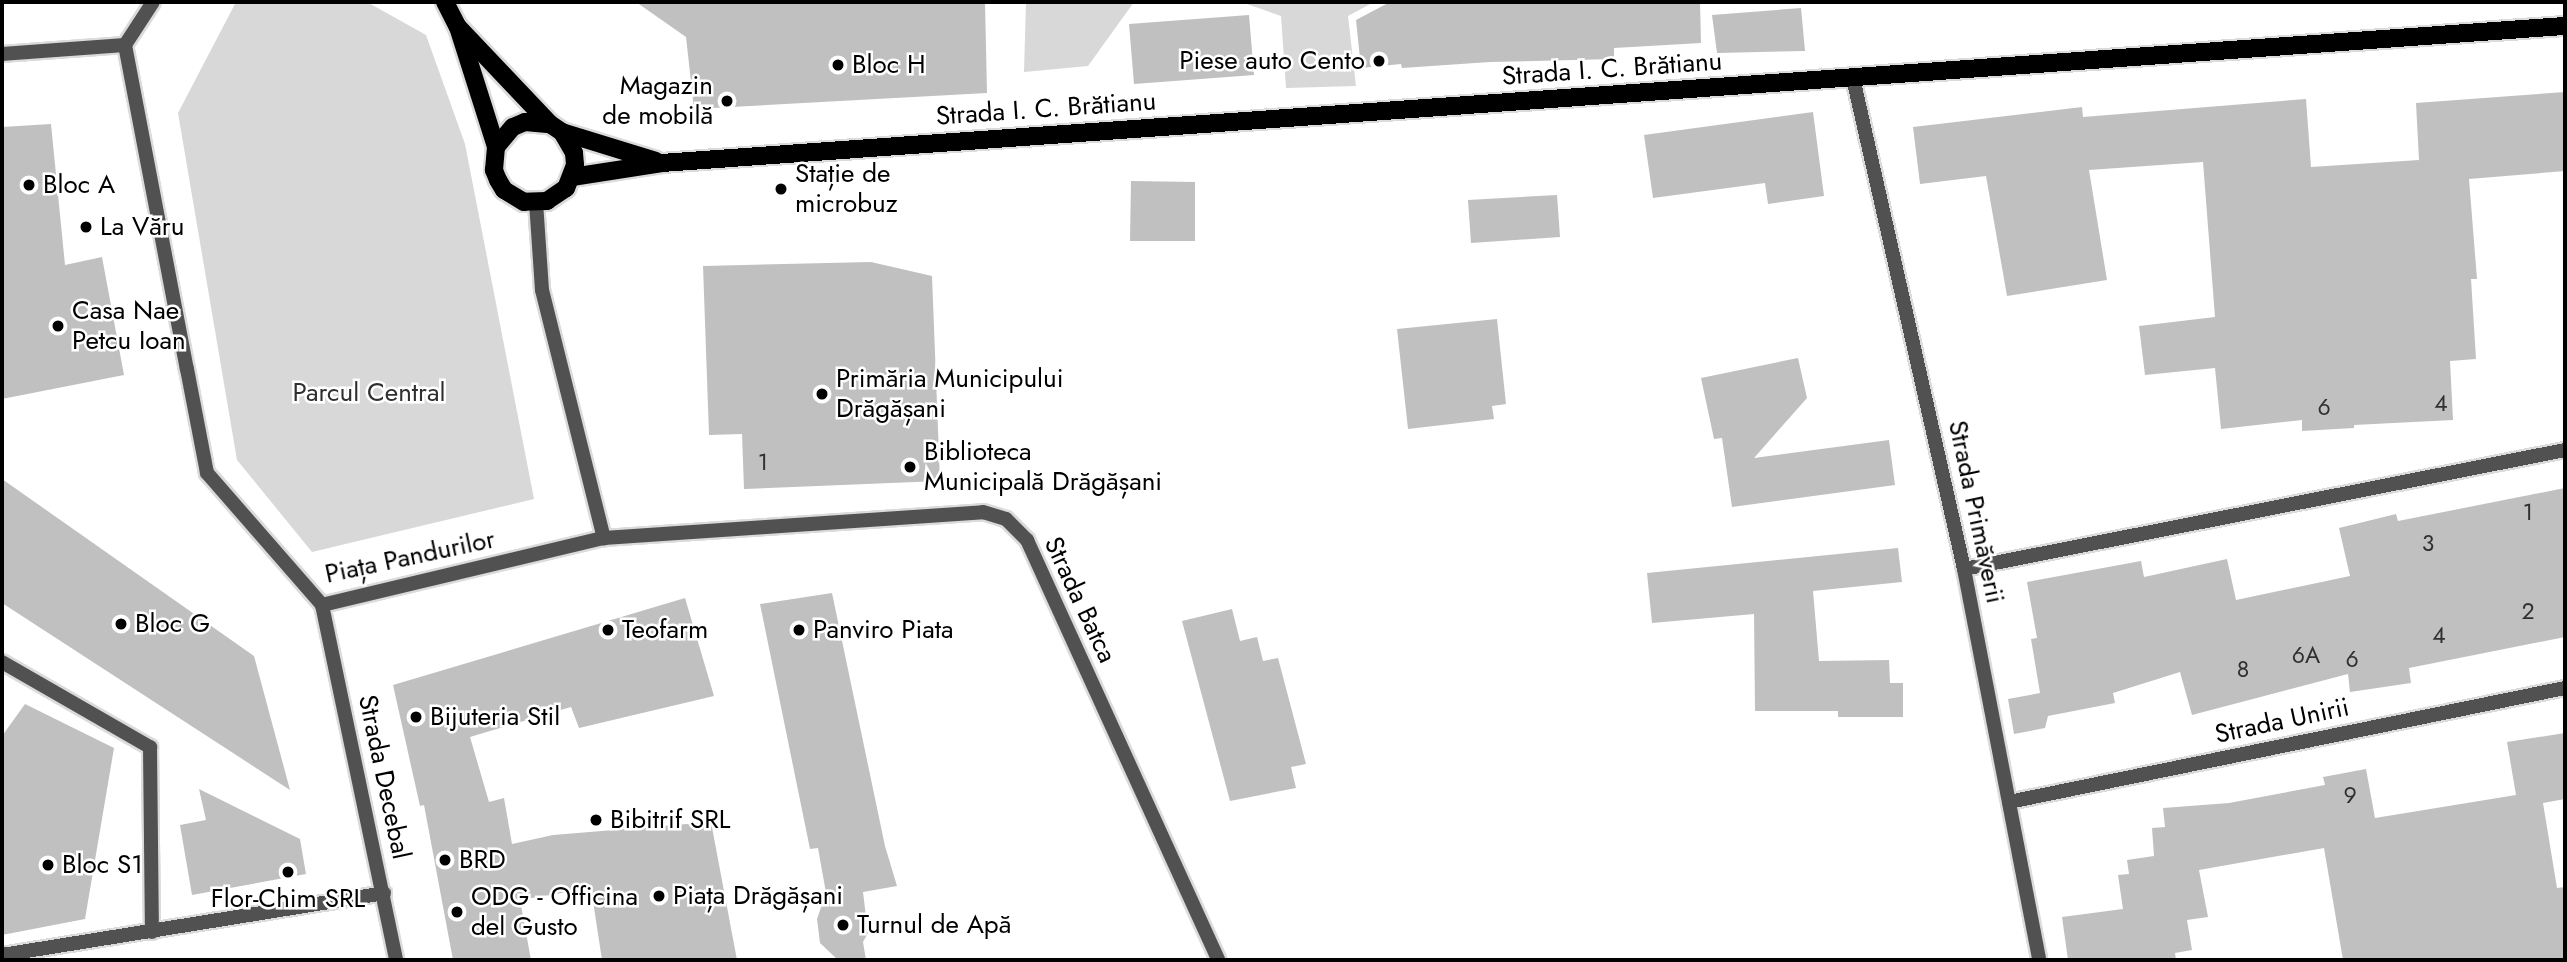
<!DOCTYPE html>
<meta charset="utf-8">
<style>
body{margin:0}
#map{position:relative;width:2567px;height:962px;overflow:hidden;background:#fff;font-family:Jost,sans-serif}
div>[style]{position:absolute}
.green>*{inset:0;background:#d8d8d8}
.building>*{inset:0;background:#c0c0c0}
.roads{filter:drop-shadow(2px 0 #dbdbdb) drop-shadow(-2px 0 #dbdbdb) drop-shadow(0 2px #dbdbdb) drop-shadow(0 -2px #dbdbdb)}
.pedestrian>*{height:14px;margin:-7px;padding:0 7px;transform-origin:7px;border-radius:7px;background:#515151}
.minor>*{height:14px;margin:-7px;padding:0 7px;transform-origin:7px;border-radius:7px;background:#515151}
.primary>*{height:18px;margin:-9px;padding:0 9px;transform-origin:9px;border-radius:9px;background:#000}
.dots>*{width:19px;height:19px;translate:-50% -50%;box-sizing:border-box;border:4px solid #fff;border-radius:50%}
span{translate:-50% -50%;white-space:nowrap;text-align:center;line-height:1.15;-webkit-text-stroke:5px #fff;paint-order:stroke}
.number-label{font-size:23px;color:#303030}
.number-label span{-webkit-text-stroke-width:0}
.poi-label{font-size:26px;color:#000}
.right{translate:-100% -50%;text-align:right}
.left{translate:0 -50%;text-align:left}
.street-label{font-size:26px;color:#000}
.park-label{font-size:26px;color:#2f2f2f}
.frame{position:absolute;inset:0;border:4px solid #000;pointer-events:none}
</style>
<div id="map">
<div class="green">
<i style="clip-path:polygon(236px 2px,367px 2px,426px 35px,465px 144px,534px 499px,312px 552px,237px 460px,178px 113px)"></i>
<i style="clip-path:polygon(1026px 2px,1134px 2px,1088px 66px,1024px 72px)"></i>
<i style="clip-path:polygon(1241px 2px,1374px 2px,1348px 16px,1356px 86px,1286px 88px,1281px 16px)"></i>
</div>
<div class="building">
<i style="clip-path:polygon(636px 2px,985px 2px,987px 93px,694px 109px,686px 37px)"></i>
<i style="clip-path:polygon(1390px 2px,1700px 2px,1701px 43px,1614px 48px,1614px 59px,1490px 62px,1402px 68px,1401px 64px,1361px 68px,1356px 20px)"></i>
<i style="clip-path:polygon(1801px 8px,1805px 51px,1717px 53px,1712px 15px)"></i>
<i style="clip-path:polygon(1249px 15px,1254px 75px,1134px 84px,1129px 24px)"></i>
<i style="clip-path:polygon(2565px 92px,2565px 171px,2469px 179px,2477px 279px,2471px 279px,2476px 359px,2450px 361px,2453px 420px,2354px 425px,2354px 428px,2302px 431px,2302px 420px,2221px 429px,2215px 368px,2145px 375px,2139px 326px,2215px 317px,2203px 162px,2089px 170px,2107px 280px,2007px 296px,1986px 176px,1920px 184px,1913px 127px,2082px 107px,2083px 117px,2306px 99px,2311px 167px,2419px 160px,2416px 103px)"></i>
<i style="clip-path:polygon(1813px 112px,1824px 196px,1768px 204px,1765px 183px,1653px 198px,1644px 135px)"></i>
<i style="clip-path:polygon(51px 124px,65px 265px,102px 257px,124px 375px,2px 399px,2px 127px)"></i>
<i style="clip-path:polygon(1131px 181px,1195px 182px,1195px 241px,1130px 241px)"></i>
<i style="clip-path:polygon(1557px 195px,1560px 237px,1471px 243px,1468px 200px)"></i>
<i style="clip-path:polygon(871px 262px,932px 276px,940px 481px,744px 489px,742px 434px,709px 435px,703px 266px)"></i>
<i style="clip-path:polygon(1497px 319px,1506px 404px,1492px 406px,1494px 419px,1408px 429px,1397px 329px)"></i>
<i style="clip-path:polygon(1798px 358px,1807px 398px,1754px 458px,1889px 440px,1895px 485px,1732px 507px,1722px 438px,1714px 439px,1701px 378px)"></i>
<i style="clip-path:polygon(2px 479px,254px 656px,290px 790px,2px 603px)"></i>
<i style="clip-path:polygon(2565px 488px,2565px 637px,2409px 668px,2411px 683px,2350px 692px,2348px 674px,2192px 715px,2180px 672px,2113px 693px,2115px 703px,2048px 716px,2045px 728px,2014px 734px,2008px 699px,2040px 693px,2031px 639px,2037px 638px,2027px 582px,2141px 561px,2144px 577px,2227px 559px,2236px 600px,2350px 576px,2339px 528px,2396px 514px,2398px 521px)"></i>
<i style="clip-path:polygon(1898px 548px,1902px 582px,1813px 591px,1819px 661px,1889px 660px,1890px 683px,1903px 683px,1903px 717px,1838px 717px,1838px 711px,1755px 711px,1754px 614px,1652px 623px,1647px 573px)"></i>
<i style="clip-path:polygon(832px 593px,885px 846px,897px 886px,863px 892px,868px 933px,863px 942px,866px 960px,838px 960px,820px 943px,817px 919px,826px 893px,818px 848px,810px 849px,760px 604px)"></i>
<i style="clip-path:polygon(685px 598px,714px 696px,579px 728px,571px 707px,470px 737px,489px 802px,504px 798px,512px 844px,553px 835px,711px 822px,737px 960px,602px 960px,591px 888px,520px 900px,531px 960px,453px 960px,424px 805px,420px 806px,393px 685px)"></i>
<i style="clip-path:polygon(1232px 609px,1240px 641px,1257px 637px,1263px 661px,1278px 658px,1306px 764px,1291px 767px,1296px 788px,1230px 801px,1182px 621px)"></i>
<i style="clip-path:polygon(25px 704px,114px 748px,85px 919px,2px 935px,2px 736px)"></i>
<i style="clip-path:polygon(2565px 733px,2565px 799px,2543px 803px,2557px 888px,2565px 887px,2565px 960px,2343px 960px,2324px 848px,2199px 870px,2208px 917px,2187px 920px,2192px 950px,2175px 953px,2176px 960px,2068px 960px,2062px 917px,2123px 909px,2118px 875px,2129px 874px,2127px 860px,2154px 856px,2152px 828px,2165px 827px,2163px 808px,2229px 803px,2325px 785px,2323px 777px,2366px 769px,2375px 818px,2516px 795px,2507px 742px)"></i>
<i style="clip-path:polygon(199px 789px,300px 839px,306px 874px,192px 895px,180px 825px,206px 820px)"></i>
</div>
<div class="roads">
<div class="pedestrian">
<i style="left:125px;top:45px;width:330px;rotate:79.2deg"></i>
<i style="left:125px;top:45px;width:51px;rotate:-56.9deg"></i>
<i style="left:2px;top:54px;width:123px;rotate:-4.2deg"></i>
</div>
<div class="minor">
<i style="left:1853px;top:78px;width:503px;rotate:77.26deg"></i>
<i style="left:1964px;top:569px;width:398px;rotate:79.1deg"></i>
<i style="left:536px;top:202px;width:88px;rotate:86.1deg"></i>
<i style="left:542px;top:290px;width:256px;rotate:76deg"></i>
<i style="left:187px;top:369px;width:106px;rotate:79.1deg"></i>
<i style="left:207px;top:473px;width:175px;rotate:48.9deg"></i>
<i style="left:322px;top:605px;width:363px;rotate:78.2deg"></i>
<i style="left:1964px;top:569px;width:613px;rotate:-11.2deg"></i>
<i style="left:322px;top:605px;width:290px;rotate:-13.4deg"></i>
<i style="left:604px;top:538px;width:380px;rotate:-3.9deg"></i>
<i style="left:983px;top:512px;width:24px;rotate:17deg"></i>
<i style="left:1006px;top:519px;width:30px;rotate:45deg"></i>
<i style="left:1027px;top:540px;width:461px;rotate:65.5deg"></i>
<i style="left:2px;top:662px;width:171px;rotate:29.9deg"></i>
<i style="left:150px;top:747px;width:185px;rotate:89.4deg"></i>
<i style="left:2009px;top:802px;width:568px;rotate:-11.59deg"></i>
<i style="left:2px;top:955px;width:387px;rotate:-9.2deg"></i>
</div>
<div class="primary">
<i style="left:445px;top:2px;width:28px;rotate:63deg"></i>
<i style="left:458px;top:27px;width:126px;rotate:72.4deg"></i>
<i style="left:458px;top:27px;width:134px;rotate:46.5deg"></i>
<i style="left:550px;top:124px;width:14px;rotate:34deg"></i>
<i style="left:562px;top:132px;width:24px;rotate:60deg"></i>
<i style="left:574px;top:153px;width:12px;rotate:85deg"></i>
<i style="left:575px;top:165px;width:25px;rotate:111deg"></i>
<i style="left:566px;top:188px;width:23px;rotate:146deg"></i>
<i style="left:547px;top:201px;width:23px;rotate:178deg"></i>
<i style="left:524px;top:202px;width:23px;rotate:-149deg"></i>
<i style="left:504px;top:190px;width:12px;rotate:-121deg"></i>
<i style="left:498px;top:180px;width:11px;rotate:-112deg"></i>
<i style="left:494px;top:170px;width:23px;rotate:-85deg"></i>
<i style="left:496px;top:147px;width:26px;rotate:-50deg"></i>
<i style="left:513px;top:127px;width:13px;rotate:-23deg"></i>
<i style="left:525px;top:122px;width:25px;rotate:5deg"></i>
<i style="left:562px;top:132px;width:98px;rotate:17.1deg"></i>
<i style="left:572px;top:177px;width:91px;rotate:-8.8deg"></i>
<i style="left:662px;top:163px;width:1908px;rotate:-4.12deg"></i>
</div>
</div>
<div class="dots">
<i style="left:1379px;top:61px;background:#000"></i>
<i style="left:838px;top:65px;background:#000"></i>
<i style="left:727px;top:101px;background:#000"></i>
<i style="left:29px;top:185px;background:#000"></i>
<i style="left:781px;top:189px;background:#000"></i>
<i style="left:86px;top:227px;background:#000"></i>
<i style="left:58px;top:326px;background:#000"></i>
<i style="left:822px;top:394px;background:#000"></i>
<i style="left:910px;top:467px;background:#000"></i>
<i style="left:121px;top:624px;background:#000"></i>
<i style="left:608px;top:630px;background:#000"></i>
<i style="left:799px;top:630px;background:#000"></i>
<i style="left:416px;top:717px;background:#000"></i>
<i style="left:596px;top:820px;background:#000"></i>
<i style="left:445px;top:860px;background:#000"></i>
<i style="left:48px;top:865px;background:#000"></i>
<i style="left:288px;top:872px;background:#000"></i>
<i style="left:659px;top:896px;background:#000"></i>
<i style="left:457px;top:912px;background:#000"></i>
<i style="left:843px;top:925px;background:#000"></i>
</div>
<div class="number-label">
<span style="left:2441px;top:403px">4</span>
<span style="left:2324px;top:407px">6</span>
<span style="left:763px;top:462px">1</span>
<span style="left:2528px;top:512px">1</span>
<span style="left:2428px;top:543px">3</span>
<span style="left:2528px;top:611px">2</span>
<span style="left:2439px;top:635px">4</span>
<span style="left:2306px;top:655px">6A</span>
<span style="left:2352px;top:659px">6</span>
<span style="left:2243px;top:669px">8</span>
<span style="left:2350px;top:795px">9</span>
</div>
<div class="poi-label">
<span class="right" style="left:1365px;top:61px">Piese auto Cento</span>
<span class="left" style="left:852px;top:65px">Bloc H</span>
<span class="right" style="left:713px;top:101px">Magazin<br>de mobilă</span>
<span class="left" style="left:795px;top:189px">Stație de<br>microbuz</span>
<span class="left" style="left:43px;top:185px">Bloc A</span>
<span class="left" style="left:100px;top:227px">La Văru</span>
<span class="left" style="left:72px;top:326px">Casa Nae<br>Petcu Ioan</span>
<span class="left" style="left:836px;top:394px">Primăria Municipului<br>Drăgășani</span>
<span class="left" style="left:924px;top:467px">Biblioteca<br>Municipală Drăgășani</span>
<span class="left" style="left:135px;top:624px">Bloc G</span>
<span class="left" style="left:622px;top:630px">Teofarm</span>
<span class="left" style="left:813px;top:630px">Panviro Piata</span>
<span class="left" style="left:430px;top:717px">Bijuteria Stil</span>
<span class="left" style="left:610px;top:820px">Bibitrif SRL</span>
<span class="left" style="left:459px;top:860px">BRD</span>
<span class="left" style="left:62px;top:865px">Bloc S1</span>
<span class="left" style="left:673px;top:896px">Piața Drăgășani</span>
<span class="left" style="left:471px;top:912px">ODG - Officina<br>del Gusto</span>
<span style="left:288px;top:899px">Flor-Chim SRL</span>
<span class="left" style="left:857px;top:925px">Turnul de Apă</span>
</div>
<div class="street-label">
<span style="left:1612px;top:69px;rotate:-4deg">Strada I. C. Brătianu</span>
<span style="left:1046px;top:109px;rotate:-4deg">Strada I. C. Brătianu</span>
<span style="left:1976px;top:512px;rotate:78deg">Strada Primăverii</span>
<span style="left:410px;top:557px;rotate:-12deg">Piața Pandurilor</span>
<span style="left:1080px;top:600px;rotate:65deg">Strada Batca</span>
<span style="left:2282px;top:721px;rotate:-12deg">Strada Unirii</span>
<span style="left:384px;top:777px;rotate:78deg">Strada Decebal</span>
</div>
<div class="park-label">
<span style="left:369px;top:393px">Parcul Central</span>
</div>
<div class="frame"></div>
</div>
